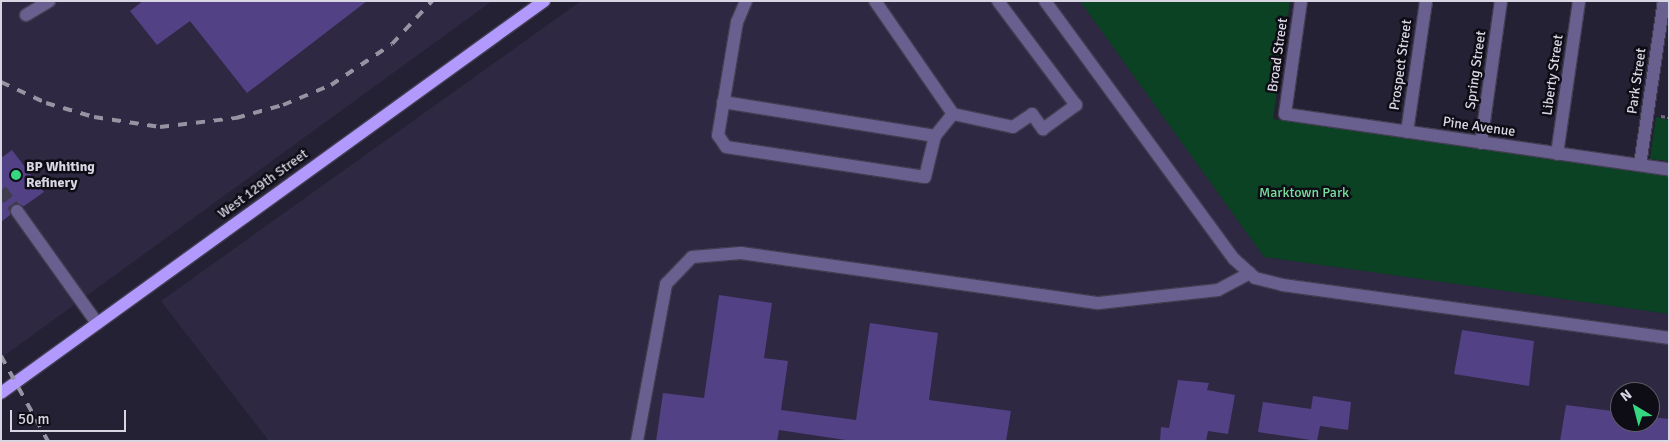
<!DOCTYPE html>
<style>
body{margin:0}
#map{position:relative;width:1670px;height:442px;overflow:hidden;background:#252135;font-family:Signika,sans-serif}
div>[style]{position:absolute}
.built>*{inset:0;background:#2e2842}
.green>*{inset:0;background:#0c4224}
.building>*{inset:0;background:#534185}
.minor-tunnel>*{height:12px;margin-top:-6px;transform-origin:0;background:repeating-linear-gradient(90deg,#403c4f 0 12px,transparent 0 18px)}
.path>*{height:2.5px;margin-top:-1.25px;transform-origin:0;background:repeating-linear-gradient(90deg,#6f6b7d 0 4px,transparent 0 6.5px)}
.roads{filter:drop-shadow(1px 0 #423e51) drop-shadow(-1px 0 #423e51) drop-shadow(0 1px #423e51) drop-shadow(0 -1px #423e51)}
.minor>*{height:12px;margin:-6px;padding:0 6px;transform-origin:6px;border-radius:6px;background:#6a6090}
.major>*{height:12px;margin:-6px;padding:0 6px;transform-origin:6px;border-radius:6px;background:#b199fe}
.rail>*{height:4px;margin-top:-2px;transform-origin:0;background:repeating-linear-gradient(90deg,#9693a3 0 9px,transparent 0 18px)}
.dots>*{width:14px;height:14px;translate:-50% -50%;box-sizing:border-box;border:2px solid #0e0c15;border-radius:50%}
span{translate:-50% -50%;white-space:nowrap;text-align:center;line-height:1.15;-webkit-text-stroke:5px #0e0c15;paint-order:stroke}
.street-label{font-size:14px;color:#d9d6e4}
.poi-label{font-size:14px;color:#d9d6e4;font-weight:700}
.left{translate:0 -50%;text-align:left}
.park-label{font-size:14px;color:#74e09c}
.frame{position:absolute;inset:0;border:2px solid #d9d6e4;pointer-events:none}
.north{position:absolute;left:1610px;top:382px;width:50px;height:50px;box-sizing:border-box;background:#0e0c15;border:1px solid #5f5d68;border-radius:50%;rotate:323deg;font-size:14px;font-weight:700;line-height:20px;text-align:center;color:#d9d6e4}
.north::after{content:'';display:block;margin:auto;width:18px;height:22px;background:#35d881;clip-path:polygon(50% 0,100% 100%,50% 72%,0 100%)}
.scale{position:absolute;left:10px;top:410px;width:116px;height:22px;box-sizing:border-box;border:2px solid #d9d6e4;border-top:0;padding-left:6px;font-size:15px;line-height:18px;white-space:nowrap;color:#d9d6e4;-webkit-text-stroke:4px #0e0c15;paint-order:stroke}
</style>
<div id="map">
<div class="built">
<i style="clip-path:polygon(1px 1px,492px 1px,1px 358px)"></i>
<i style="clip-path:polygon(evenodd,581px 1px,1080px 1px,1264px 257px,1669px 314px,1669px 441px,269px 441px,161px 301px,581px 1px,1620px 392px,1650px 392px,1650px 422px,1620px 422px,1620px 392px)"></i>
</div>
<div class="green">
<i style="clip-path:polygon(1080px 1px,1290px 1px,1273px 119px,1669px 176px,1669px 314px,1264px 257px)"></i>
<i style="clip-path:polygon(1656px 117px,1669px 120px,1669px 161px,1650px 159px)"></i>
</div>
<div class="building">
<i style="clip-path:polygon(143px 1px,367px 1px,247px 93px,190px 21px,157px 45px,130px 11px)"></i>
<i style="clip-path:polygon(12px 150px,44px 192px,24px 206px,13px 204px,10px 215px,1px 222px,1px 158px)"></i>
<i style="clip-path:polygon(719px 295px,772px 303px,764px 358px,788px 361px,781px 410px,856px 420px,870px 323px,938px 333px,929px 400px,1011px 411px,1006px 441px,852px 441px,779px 430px,777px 441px,656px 441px,663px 393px,704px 398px)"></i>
<i style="clip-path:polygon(1462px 330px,1534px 341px,1529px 386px,1454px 374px)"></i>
<i style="clip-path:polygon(1178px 380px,1209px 383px,1207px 390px,1235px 395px,1228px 434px,1208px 431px,1206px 441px,1160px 441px,1161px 427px,1169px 428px)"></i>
<i style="clip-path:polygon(1313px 396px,1351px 402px,1348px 430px,1320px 426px,1317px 441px,1258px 432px,1263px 402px,1311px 409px)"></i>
<i style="clip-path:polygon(1566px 405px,1620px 412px,1620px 422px,1650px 422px,1650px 417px,1669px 419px,1669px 441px,1560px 441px)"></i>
</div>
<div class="minor-tunnel">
<i style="left:1px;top:190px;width:26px;rotate:53deg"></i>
</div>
<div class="path">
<i style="left:1661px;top:116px;width:8px;rotate:7deg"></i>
</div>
<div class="roads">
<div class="minor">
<i style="left:746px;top:1px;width:23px;rotate:113deg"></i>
<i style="left:737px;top:22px;width:115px;rotate:99.5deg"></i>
<i style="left:718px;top:135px;width:14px;rotate:56deg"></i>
<i style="left:726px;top:147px;width:201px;rotate:8.6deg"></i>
<i style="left:925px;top:177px;width:42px;rotate:-76.3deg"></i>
<i style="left:935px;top:136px;width:28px;rotate:-51deg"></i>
<i style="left:953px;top:114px;width:137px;rotate:-124.6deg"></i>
<i style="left:1045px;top:1px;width:320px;rotate:53.8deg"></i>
<i style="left:1234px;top:259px;width:28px;rotate:42deg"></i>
<i style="left:1255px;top:278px;width:29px;rotate:14deg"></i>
<i style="left:1283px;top:285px;width:390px;rotate:7.8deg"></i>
<i style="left:1301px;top:1px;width:114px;rotate:98.1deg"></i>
<i style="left:1285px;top:114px;width:388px;rotate:8.2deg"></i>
<i style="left:26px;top:15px;width:27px;rotate:-31deg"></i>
<i style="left:723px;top:102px;width:215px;rotate:9.1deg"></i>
<i style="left:953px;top:114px;width:61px;rotate:12.2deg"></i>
<i style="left:1013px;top:127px;width:23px;rotate:-34deg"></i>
<i style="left:1032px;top:114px;width:19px;rotate:54deg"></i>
<i style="left:1043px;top:129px;width:41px;rotate:-36deg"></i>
<i style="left:1076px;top:105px;width:130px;rotate:-126.9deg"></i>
<i style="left:1407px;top:132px;width:132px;rotate:-81.7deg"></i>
<i style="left:1481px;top:143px;width:143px;rotate:-82deg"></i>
<i style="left:1557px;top:154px;width:155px;rotate:-81.8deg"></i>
<i style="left:1640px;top:165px;width:166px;rotate:-81.7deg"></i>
<i style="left:17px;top:211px;width:138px;rotate:54.5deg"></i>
<i style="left:637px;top:441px;width:160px;rotate:-79.5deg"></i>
<i style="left:666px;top:284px;width:37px;rotate:-46deg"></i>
<i style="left:692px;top:257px;width:49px;rotate:-4.7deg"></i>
<i style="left:741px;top:253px;width:361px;rotate:8deg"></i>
<i style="left:1099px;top:303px;width:120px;rotate:-6.2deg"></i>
<i style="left:1218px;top:290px;width:36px;rotate:-28deg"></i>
</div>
<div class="major">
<i style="left:1px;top:393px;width:670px;rotate:-35.83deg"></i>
</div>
</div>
<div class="rail">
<i style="left:1px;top:82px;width:50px;rotate:25deg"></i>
<i style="left:46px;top:103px;width:50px;rotate:16.3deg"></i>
<i style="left:94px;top:117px;width:67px;rotate:8.6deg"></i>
<i style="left:160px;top:127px;width:77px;rotate:-6.8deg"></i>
<i style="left:236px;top:118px;width:49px;rotate:-15.5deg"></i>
<i style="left:283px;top:105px;width:52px;rotate:-22.6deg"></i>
<i style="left:331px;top:85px;width:73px;rotate:-33.9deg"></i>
<i style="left:392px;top:44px;width:59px;rotate:-47.1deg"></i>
<i style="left:1px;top:356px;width:97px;rotate:61.1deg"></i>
</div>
<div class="dots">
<i style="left:16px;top:175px;background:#35d881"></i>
</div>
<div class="street-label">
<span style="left:1278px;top:55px;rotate:-82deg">Broad Street</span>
<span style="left:1401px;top:65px;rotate:-82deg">Prospect Street</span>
<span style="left:1476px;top:70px;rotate:-82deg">Spring Street</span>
<span style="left:1553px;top:75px;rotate:-82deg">Liberty Street</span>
<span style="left:1637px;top:81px;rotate:-82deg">Park Street</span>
<span style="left:1479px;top:127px;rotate:8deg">Pine Avenue</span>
<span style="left:263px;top:184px;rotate:-36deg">West 129th Street</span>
</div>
<div class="poi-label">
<span class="left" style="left:26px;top:175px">BP Whiting<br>Refinery</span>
</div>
<div class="park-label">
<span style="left:1304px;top:193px">Marktown Park</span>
</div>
<div class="frame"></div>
<div class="north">N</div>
<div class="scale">50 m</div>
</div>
